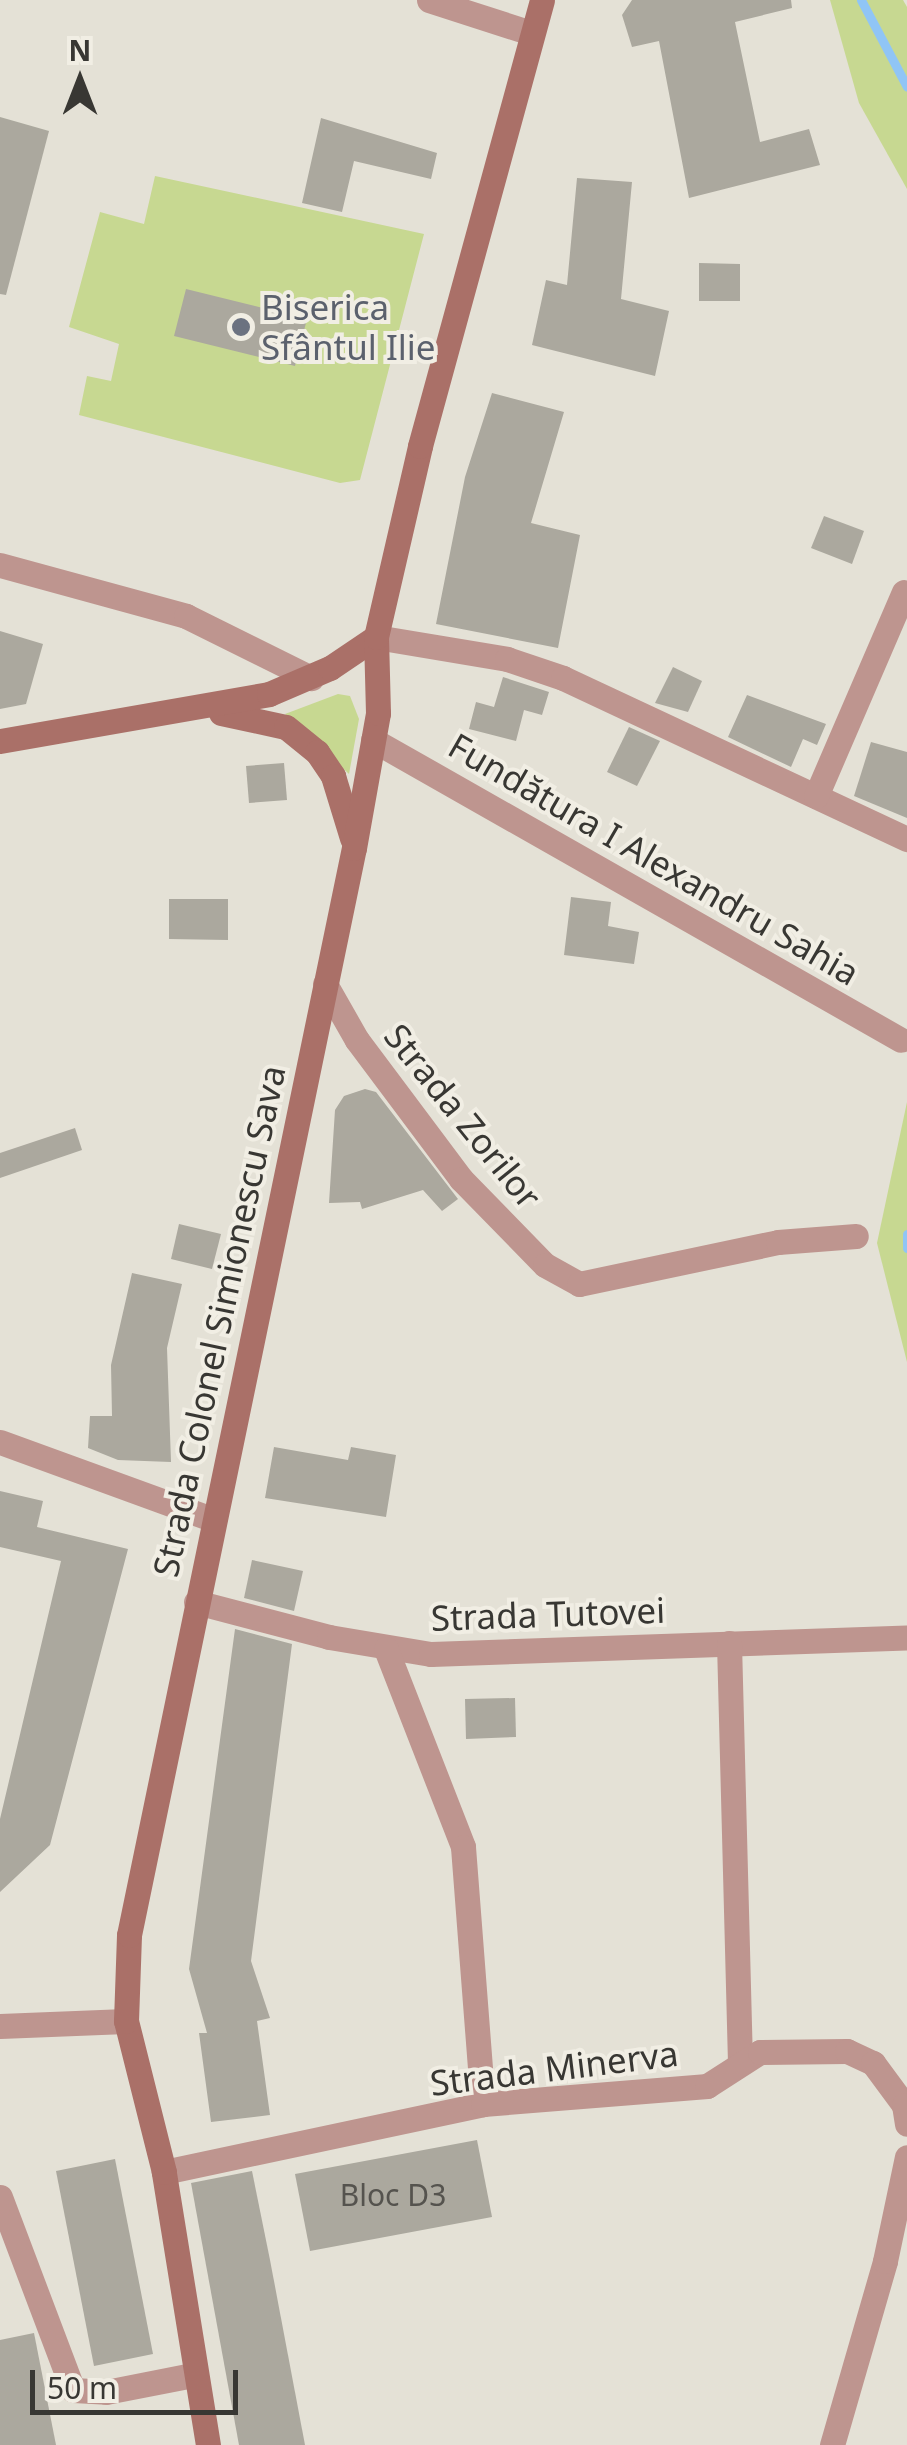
<!DOCTYPE html>
<meta charset="utf-8">
<style>
body{margin:0}
#map{position:relative;width:907px;height:2445px;overflow:hidden;background:#e4e1d6;font-family:"Noto Sans",sans-serif}
div>[style]{position:absolute}
.green>*{inset:0;background:#c7d891}
.stream>*{height:9px;margin:-4.5px;padding:0 4.5px;transform-origin:4.5px;border-radius:4.5px;background:#90c5f5}
.building>*{inset:0;background:#aba89e}
.minor>*{height:25px;margin:-12.5px;padding:0 12.5px;transform-origin:12.5px;border-radius:12.5px;background:#be958f}
.secondary>*{height:25px;margin:-12.5px;padding:0 12.5px;transform-origin:12.5px;border-radius:12.5px;background:#aa7068}
.dots>*{width:28px;height:28px;translate:-50% -50%;box-sizing:border-box;border:5px solid #f1eee4;border-radius:50%}
span{translate:-50% -50%;white-space:nowrap;text-align:center;line-height:1.15;-webkit-text-stroke:8px #f1eee4;paint-order:stroke}
.number-label{font-size:30px;color:#55534e}
.number-label span{-webkit-text-stroke-width:0}
.worship-label{font-size:35px;color:#5b616d}
.left{translate:0 -50%;text-align:left}
.street-label{font-size:35px;color:#383733}
.north{position:absolute;left:30px;top:30px;width:100px;height:100px;-webkit-text-stroke:8px #f1eee4;paint-order:stroke;rotate:0deg;font-size:28px;font-weight:700;line-height:40px;text-align:center;color:#383733}
.north::after{content:'';display:block;margin:auto;width:35px;height:45px;background:#383733;clip-path:polygon(50% 0,100% 100%,50% 72%,0 100%)}
.scale{position:absolute;left:30px;top:2370px;width:208px;height:45px;box-sizing:border-box;border:5px solid #383733;border-top:0;padding-left:12px;font-size:30px;line-height:35px;white-space:nowrap;color:#383733;-webkit-text-stroke:8px #f1eee4;paint-order:stroke}
</style>
<div id="map">
<div class="green">
<i style="clip-path:polygon(830px 0,903px 0,907px 7px,907px 189px,859px 103px)"></i>
<i style="clip-path:polygon(155px 176px,424px 234px,360px 480px,340px 483px,79px 415px,87px 376px,111px 381px,119px 344px,69px 327px,100px 212px,144px 224px)"></i>
<i style="clip-path:polygon(338px 694px,350px 696px,359px 719px,349px 774px,285px 714px)"></i>
<i style="clip-path:polygon(907px 1102px,907px 1362px,877px 1243px)"></i>
</div>
<div class="stream">
<i style="left:861px;top:0;width:98px;rotate:62.1deg"></i>
<i style="left:907px;top:1234px;width:14px;rotate:90deg"></i>
</div>
<div class="building">
<i style="clip-path:polygon(632px 0,791px 0,792px 8px,735px 22px,760px 142px,809px 129px,820px 165px,689px 198px,659px 41px,632px 47px,622px 15px)"></i>
<i style="clip-path:polygon(0 117px,49px 131px,6px 295px,0 294px)"></i>
<i style="clip-path:polygon(321px 118px,437px 153px,431px 179px,354px 161px,342px 212px,302px 203px)"></i>
<i style="clip-path:polygon(577px 178px,632px 182px,621px 299px,669px 311px,655px 376px,532px 345px,546px 280px,567px 285px)"></i>
<i style="clip-path:polygon(699px 263px,740px 264px,740px 301px,699px 301px)"></i>
<i style="clip-path:polygon(186px 289px,307px 319px,295px 366px,174px 336px)"></i>
<i style="clip-path:polygon(492px 393px,564px 412px,531px 523px,580px 535px,558px 648px,436px 624px,465px 477px)"></i>
<i style="clip-path:polygon(824px 516px,864px 531px,852px 564px,811px 548px)"></i>
<i style="clip-path:polygon(0 631px,43px 644px,26px 704px,0 709px)"></i>
<i style="clip-path:polygon(673px 667px,702px 681px,688px 712px,655px 703px)"></i>
<i style="clip-path:polygon(503px 677px,549px 692px,542px 715px,524px 710px,516px 741px,469px 729px,476px 702px,494px 707px)"></i>
<i style="clip-path:polygon(747px 695px,826px 724px,817px 745px,803px 739px,791px 767px,728px 737px)"></i>
<i style="clip-path:polygon(629px 727px,660px 741px,637px 786px,607px 772px)"></i>
<i style="clip-path:polygon(871px 742px,907px 752px,907px 818px,854px 796px)"></i>
<i style="clip-path:polygon(284px 763px,287px 800px,249px 803px,246px 766px)"></i>
<i style="clip-path:polygon(571px 897px,611px 902px,608px 926px,639px 932px,634px 964px,564px 955px)"></i>
<i style="clip-path:polygon(169px 899px,228px 899px,228px 940px,169px 939px)"></i>
<i style="clip-path:polygon(365px 1089px,376px 1092px,458px 1199px,442px 1211px,423px 1190px,362px 1209px,360px 1202px,329px 1203px,335px 1110px,344px 1096px)"></i>
<i style="clip-path:polygon(75px 1128px,82px 1150px,0 1178px,0 1153px)"></i>
<i style="clip-path:polygon(179px 1224px,221px 1234px,212px 1269px,171px 1259px)"></i>
<i style="clip-path:polygon(132px 1273px,182px 1284px,167px 1348px,171px 1462px,118px 1460px,88px 1448px,90px 1416px,112px 1416px,111px 1365px)"></i>
<i style="clip-path:polygon(274px 1447px,348px 1460px,351px 1447px,396px 1455px,386px 1517px,265px 1498px)"></i>
<i style="clip-path:polygon(0 1491px,43px 1501px,37px 1527px,128px 1549px,50px 1845px,0 1892px,0 1819px,61px 1561px,0 1547px)"></i>
<i style="clip-path:polygon(252px 1560px,303px 1571px,294px 1611px,244px 1598px)"></i>
<i style="clip-path:polygon(235px 1629px,292px 1644px,251px 1961px,270px 2018px,257px 2021px,270px 2115px,211px 2122px,199px 2033px,207px 2033px,189px 1969px)"></i>
<i style="clip-path:polygon(515px 1698px,516px 1737px,466px 1739px,465px 1699px)"></i>
<i style="clip-path:polygon(477px 2140px,492px 2217px,310px 2251px,295px 2174px)"></i>
<i style="clip-path:polygon(115px 2159px,153px 2354px,94px 2366px,56px 2171px)"></i>
<i style="clip-path:polygon(252px 2171px,270px 2260px,305px 2445px,239px 2445px,191px 2183px)"></i>
<i style="clip-path:polygon(34px 2333px,56px 2445px,0 2445px,0 2340px)"></i>
</div>
<div class="minor">
<i style="left:429px;top:0;width:107px;rotate:17.9deg"></i>
<i style="left:0;top:565px;width:193px;rotate:15.3deg"></i>
<i style="left:186px;top:616px;width:140px;rotate:26.4deg"></i>
<i style="left:376px;top:637px;width:133px;rotate:9.5deg"></i>
<i style="left:507px;top:659px;width:59px;rotate:18.7deg"></i>
<i style="left:563px;top:678px;width:380px;rotate:25.1deg"></i>
<i style="left:373px;top:740px;width:607px;rotate:29.6deg"></i>
<i style="left:816px;top:796px;width:222px;rotate:-66.7deg"></i>
<i style="left:325px;top:984px;width:64px;rotate:60.3deg"></i>
<i style="left:357px;top:1040px;width:174px;rotate:53.2deg"></i>
<i style="left:461px;top:1179px;width:120px;rotate:45.7deg"></i>
<i style="left:545px;top:1265px;width:39px;rotate:29deg"></i>
<i style="left:579px;top:1284px;width:203px;rotate:-11.9deg"></i>
<i style="left:778px;top:1242px;width:78px;rotate:-4.4deg"></i>
<i style="left:0;top:1442px;width:226px;rotate:20deg"></i>
<i style="left:196px;top:1602px;width:138px;rotate:14.7deg"></i>
<i style="left:329px;top:1637px;width:103px;rotate:9.5deg"></i>
<i style="left:431px;top:1654px;width:476px;rotate:-2deg"></i>
<i style="left:729px;top:1643px;width:420px;rotate:88.5deg"></i>
<i style="left:386px;top:1649px;width:212px;rotate:68.7deg"></i>
<i style="left:463px;top:1847px;width:258px;rotate:85.6deg"></i>
<i style="left:0;top:2026px;width:126px;rotate:-2.3deg"></i>
<i style="left:164px;top:2172px;width:326px;rotate:-12deg"></i>
<i style="left:483px;top:2104px;width:225px;rotate:-4.6deg"></i>
<i style="left:707px;top:2086px;width:63px;rotate:-32.7deg"></i>
<i style="left:760px;top:2052px;width:87px;rotate:-0.7deg"></i>
<i style="left:847px;top:2051px;width:29px;rotate:25deg"></i>
<i style="left:873px;top:2063px;width:52px;rotate:53.6deg"></i>
<i style="left:904px;top:2105px;width:19px;rotate:81deg"></i>
<i style="left:0;top:2197px;width:206px;rotate:69.3deg"></i>
<i style="left:73px;top:2390px;width:33px;rotate:3deg"></i>
<i style="left:106px;top:2392px;width:89px;rotate:-11.1deg"></i>
<i style="left:832px;top:2445px;width:191px;rotate:-73.9deg"></i>
<i style="left:885px;top:2261px;width:106px;rotate:-78.1deg"></i>
</div>
<div class="secondary">
<i style="left:221px;top:713px;width:66px;rotate:12.2deg"></i>
<i style="left:286px;top:727px;width:40px;rotate:39deg"></i>
<i style="left:317px;top:752px;width:29px;rotate:56deg"></i>
<i style="left:333px;top:776px;width:65px;rotate:73deg"></i>
<i style="left:0;top:741px;width:273px;rotate:-9.9deg"></i>
<i style="left:269px;top:694px;width:66px;rotate:-23.1deg"></i>
<i style="left:330px;top:668px;width:55px;rotate:-34deg"></i>
<i style="left:208px;top:2445px;width:277px;rotate:-99.2deg"></i>
<i style="left:164px;top:2172px;width:156px;rotate:-104.1deg"></i>
<i style="left:126px;top:2021px;width:86px;rotate:-88deg"></i>
<i style="left:129px;top:1935px;width:1110px;rotate:-78.31deg"></i>
<i style="left:354px;top:848px;width:137px;rotate:-79.9deg"></i>
<i style="left:378px;top:713px;width:76px;rotate:-91.5deg"></i>
<i style="left:376px;top:637px;width:196px;rotate:-77deg"></i>
<i style="left:420px;top:446px;width:462px;rotate:-74.7deg"></i>
</div>
<div class="dots">
<i style="left:241px;top:327px;background:#6b7280"></i>
</div>
<div class="number-label">
<span style="left:393px;top:2195px">Bloc D3</span>
</div>
<div class="worship-label">
<span class="left" style="left:261px;top:327px">Biserica<br>Sfântul Ilie</span>
</div>
<div class="street-label">
<span style="left:654px;top:859px;rotate:30deg">Fundătura I Alexandru Sahia</span>
<span style="left:463px;top:1116px;rotate:51deg">Strada Zorilor</span>
<span style="left:219px;top:1321px;rotate:-78deg">Strada Colonel Simionescu Sava</span>
<span style="left:548px;top:1614px;rotate:-2deg">Strada Tutovei</span>
<span style="left:554px;top:2068px;rotate:-7deg">Strada Minerva</span>
</div>
<div class="north">N</div>
<div class="scale">50 m</div>
</div>
